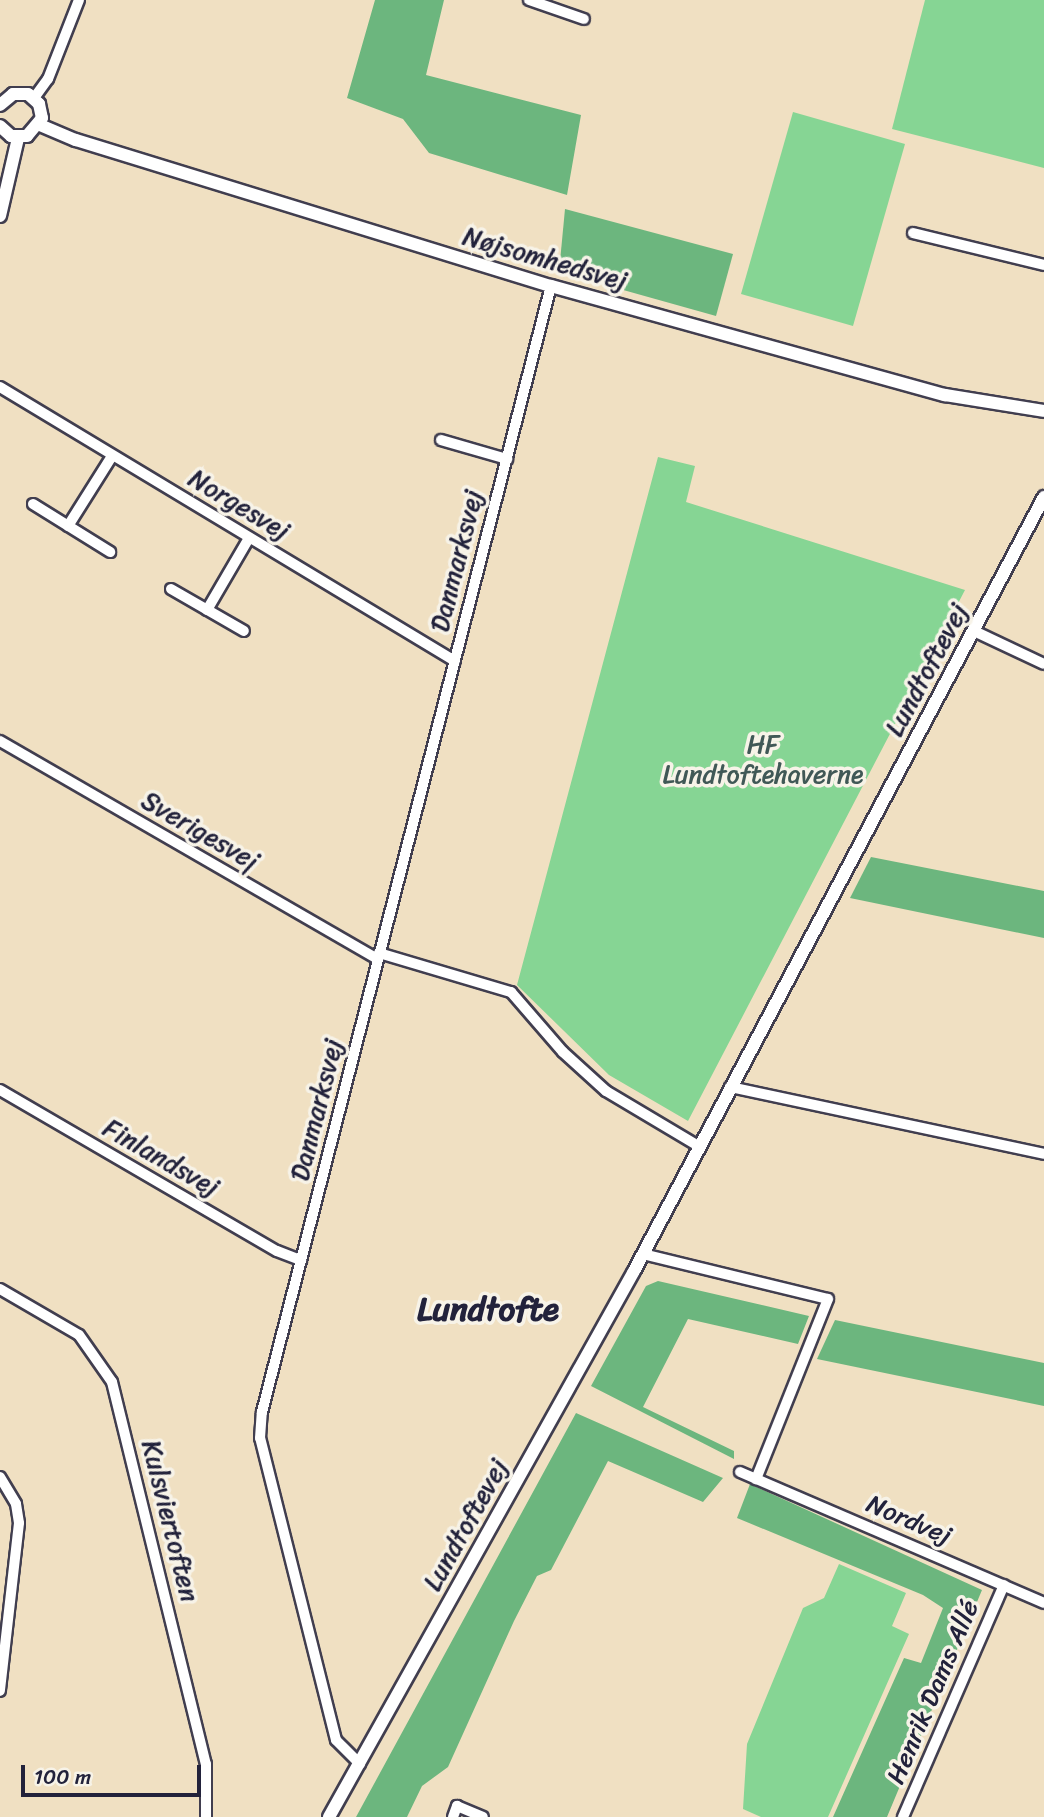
<!DOCTYPE html>
<meta charset="utf-8">
<style>
body{margin:0}
#map{position:relative;width:1044px;height:1817px;overflow:hidden;background:#f0e0c2;font-family:Sriracha,sans-serif}
div>[style]{position:absolute}
.green>*{inset:0;background:#86d594}
.forest>*{inset:0;background:#6cb67e}
.roads{filter:drop-shadow(2px 0 #413e4f) drop-shadow(-2px 0 #413e4f) drop-shadow(0 2px #413e4f) drop-shadow(0 -2px #413e4f)}
.minor>*{height:10px;margin:-5px;padding:0 5px;transform-origin:5px;border-radius:5px;background:#fff}
.tertiary>*{height:12px;margin:-6px;padding:0 6px;transform-origin:6px;border-radius:6px;background:#fff}
span{translate:-50% -50%;white-space:nowrap;text-align:center;line-height:1.15;-webkit-text-stroke:7px #f7f3e8;paint-order:stroke}
.street-label{font-size:26px;color:#22223b}
.park-label{font-size:26px;color:#405856}
.district-label{font-size:33px;color:#22223b;font-weight:700}
.scale{position:absolute;left:21px;top:1765px;width:180px;height:32px;box-sizing:border-box;border:4px solid #22223b;border-top:0;padding-left:9px;font-size:21px;line-height:24px;white-space:nowrap;color:#22223b;-webkit-text-stroke:5px #f7f3e8;paint-order:stroke}
</style>
<div id="map">
<div class="green">
<i style="clip-path:polygon(925px 0,1044px 0,1044px 168px,892px 129px)"></i>
<i style="clip-path:polygon(793px 112px,905px 144px,853px 326px,741px 294px)"></i>
<i style="clip-path:polygon(658px 457px,695px 466px,686px 502px,965px 590px,688px 1121px,609px 1075px,517px 985px)"></i>
<i style="clip-path:polygon(839px 1564px,906px 1593px,892px 1626px,909px 1634px,828px 1817px,761px 1817px,743px 1809px,747px 1744px,803px 1608px,824px 1598px)"></i>
</div>
<div class="forest">
<i style="clip-path:polygon(375px 0,444px 0,426px 75px,581px 115px,567px 195px,429px 153px,403px 119px,347px 98px)"></i>
<i style="clip-path:polygon(565px 209px,733px 254px,716px 316px,559px 272px)"></i>
<i style="clip-path:polygon(871px 857px,1044px 891px,1044px 938px,850px 898px)"></i>
<i style="clip-path:polygon(658px 1281px,809px 1316px,798px 1344px,688px 1319px,643px 1407px,734px 1451px,734px 1459px,591px 1386px,646px 1286px)"></i>
<i style="clip-path:polygon(835px 1320px,1044px 1363px,1044px 1406px,817px 1359px)"></i>
<i style="clip-path:polygon(576px 1413px,723px 1478px,703px 1502px,608px 1461px,551px 1570px,537px 1576px,514px 1621px,448px 1767px,422px 1786px,407px 1817px,356px 1817px)"></i>
<i style="clip-path:polygon(750px 1484px,982px 1590px,887px 1817px,833px 1817px,904px 1658px,921px 1663px,943px 1608px,923px 1595px,737px 1518px)"></i>
</div>
<div class="roads">
<div class="minor">
<i style="left:529px;top:0;width:58px;rotate:19.1deg"></i>
<i style="left:34px;top:98px;width:24px;rotate:-54deg"></i>
<i style="left:48px;top:79px;width:85px;rotate:-68.6deg"></i>
<i style="left:913px;top:233px;width:135px;rotate:13.7deg"></i>
<i style="left:0;top:387px;width:531px;rotate:31.06deg"></i>
<i style="left:441px;top:440px;width:69px;rotate:16.1deg"></i>
<i style="left:33px;top:504px;width:91px;rotate:31.9deg"></i>
<i style="left:68px;top:526px;width:83px;rotate:-57.8deg"></i>
<i style="left:171px;top:589px;width:84px;rotate:29.9deg"></i>
<i style="left:207px;top:610px;width:83px;rotate:-59.7deg"></i>
<i style="left:974px;top:631px;width:77px;rotate:25.2deg"></i>
<i style="left:0;top:741px;width:436px;rotate:30deg"></i>
<i style="left:379px;top:953px;width:138px;rotate:16.5deg"></i>
<i style="left:511px;top:992px;width:79px;rotate:49.1deg"></i>
<i style="left:563px;top:1052px;width:58px;rotate:42.2deg"></i>
<i style="left:606px;top:1091px;width:109px;rotate:30.8deg"></i>
<i style="left:730px;top:1087px;width:321px;rotate:12deg"></i>
<i style="left:0;top:1090px;width:320px;rotate:30.2deg"></i>
<i style="left:277px;top:1251px;width:26px;rotate:21deg"></i>
<i style="left:643px;top:1254px;width:190px;rotate:13.7deg"></i>
<i style="left:828px;top:1299px;width:194px;rotate:111.8deg"></i>
<i style="left:0;top:1289px;width:91px;rotate:30.2deg"></i>
<i style="left:79px;top:1335px;width:57px;rotate:54.9deg"></i>
<i style="left:112px;top:1382px;width:393px;rotate:76.2deg"></i>
<i style="left:206px;top:1764px;width:53px;rotate:90deg"></i>
<i style="left:740px;top:1472px;width:331px;rotate:23.3deg"></i>
<i style="left:0;top:1477px;width:31px;rotate:59deg"></i>
<i style="left:16px;top:1504px;width:19px;rotate:81deg"></i>
<i style="left:19px;top:1523px;width:169px;rotate:96.5deg"></i>
<i style="left:360px;top:1764px;width:34px;rotate:-135deg"></i>
<i style="left:336px;top:1740px;width:311px;rotate:-104.1deg"></i>
<i style="left:260px;top:1438px;width:26px;rotate:-86deg"></i>
<i style="left:262px;top:1412px;width:1162px;rotate:-75.61deg"></i>
<i style="left:453px;top:1817px;width:12px;rotate:-70deg"></i>
<i style="left:457px;top:1806px;width:28px;rotate:23deg"></i>
<i style="left:903px;top:1817px;width:253px;rotate:-66.5deg"></i>
</div>
<div class="tertiary">
<i style="left:0;top:105px;width:17px;rotate:-40deg"></i>
<i style="left:13px;top:94px;width:15px"></i>
<i style="left:28px;top:94px;width:15px;rotate:42deg"></i>
<i style="left:39px;top:104px;width:14px;rotate:78deg"></i>
<i style="left:42px;top:118px;width:23px;rotate:130deg"></i>
<i style="left:27px;top:136px;width:16px;rotate:180deg"></i>
<i style="left:11px;top:136px;width:15px;rotate:-138deg"></i>
<i style="left:40px;top:125px;width:39px;rotate:23deg"></i>
<i style="left:76px;top:140px;width:497px;rotate:17.1deg"></i>
<i style="left:551px;top:286px;width:409px;rotate:15.5deg"></i>
<i style="left:945px;top:395px;width:100px;rotate:9.2deg"></i>
<i style="left:0;top:216px;width:80px;rotate:-77deg"></i>
<i style="left:329px;top:1817px;width:625px;rotate:-60.81deg"></i>
<i style="left:634px;top:1271px;width:876px;rotate:-62.09deg"></i>
</div>
</div>
<div class="street-label">
<span style="left:545px;top:259px;rotate:16deg">Nøjsomhedsvej</span>
<span style="left:239px;top:505px;rotate:31deg">Norgesvej</span>
<span style="left:457px;top:561px;rotate:-76deg">Danmarksvej</span>
<span style="left:927px;top:670px;rotate:-62deg">Lundtoftevej</span>
<span style="left:200px;top:831px;rotate:30deg">Sverigesvej</span>
<span style="left:317px;top:1110px;rotate:-76deg">Danmarksvej</span>
<span style="left:161px;top:1158px;rotate:30deg">Finlandsvej</span>
<span style="left:909px;top:1520px;rotate:23deg">Nordvej</span>
<span style="left:170px;top:1521px;rotate:76deg">Kulsviertoften</span>
<span style="left:466px;top:1525px;rotate:-61deg">Lundtoftevej</span>
<span style="left:933px;top:1692px;rotate:-67deg">Henrik Dams Allé</span>
</div>
<div class="park-label">
<span style="left:763px;top:760px">HF<br>Lundtoftehaverne</span>
</div>
<div class="district-label">
<span style="left:488px;top:1310px">Lundtofte</span>
</div>
<div class="scale">100 m</div>
</div>
